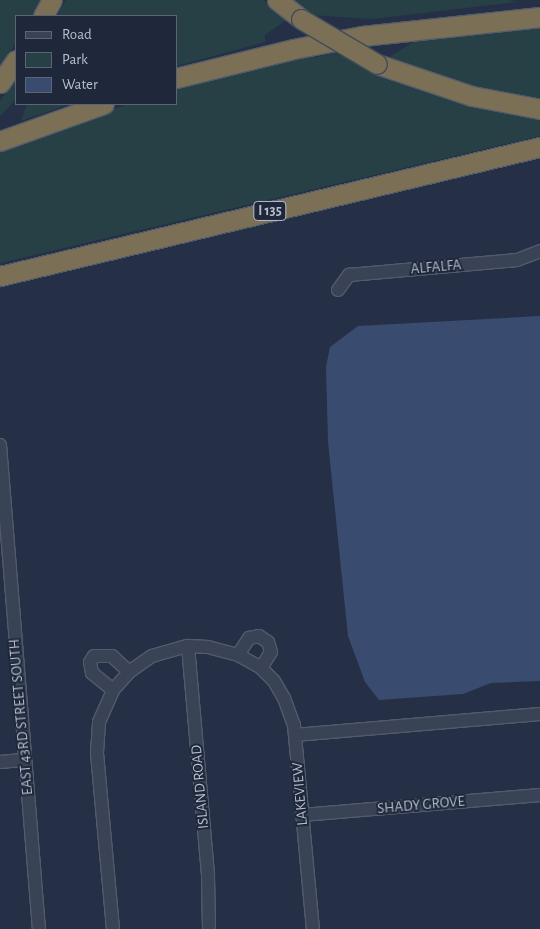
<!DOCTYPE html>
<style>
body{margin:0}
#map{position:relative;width:540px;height:929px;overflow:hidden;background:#253046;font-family:"Alegreya Sans",sans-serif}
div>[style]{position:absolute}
.green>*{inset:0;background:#274046}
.water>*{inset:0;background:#394c6f}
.roads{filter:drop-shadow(1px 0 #525b6c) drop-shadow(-1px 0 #525b6c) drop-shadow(0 1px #525b6c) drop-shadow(0 -1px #525b6c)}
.minor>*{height:12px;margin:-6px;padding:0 6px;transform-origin:6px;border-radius:6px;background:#3a4355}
.highway>*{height:19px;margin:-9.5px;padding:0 9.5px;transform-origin:9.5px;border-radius:9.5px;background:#7b7056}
.bridges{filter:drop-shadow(1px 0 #414b5c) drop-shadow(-1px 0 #414b5c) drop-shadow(0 1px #414b5c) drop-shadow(0 -1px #414b5c)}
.highway-bridge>*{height:19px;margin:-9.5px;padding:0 9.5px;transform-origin:9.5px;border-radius:9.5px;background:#7b7056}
span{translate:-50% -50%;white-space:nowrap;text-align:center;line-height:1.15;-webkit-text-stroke:4px #1e283a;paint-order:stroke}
.shield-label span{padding:1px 4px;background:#1e283a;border:1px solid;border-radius:4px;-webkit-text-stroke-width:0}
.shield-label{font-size:14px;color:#b8bfce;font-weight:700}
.street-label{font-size:15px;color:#b8bfce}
.legend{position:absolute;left:15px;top:15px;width:162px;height:90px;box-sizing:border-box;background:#1e283a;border:1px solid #5c6475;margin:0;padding:6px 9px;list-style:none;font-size:15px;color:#b8bfce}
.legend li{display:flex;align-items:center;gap:10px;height:25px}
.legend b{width:25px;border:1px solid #5c6475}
</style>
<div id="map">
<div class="green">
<i style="clip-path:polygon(0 0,41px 0,33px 16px,16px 16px,16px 42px,0 68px)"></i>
<i style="clip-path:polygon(66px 0,263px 0,289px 18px,265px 35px,265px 42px,176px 66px,176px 16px,57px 16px)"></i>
<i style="clip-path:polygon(291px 0,509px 0,517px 2px,372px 19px,312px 15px)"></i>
<i style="clip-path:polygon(540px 25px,540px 98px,485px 91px,388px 58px,424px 35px)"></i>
<i style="clip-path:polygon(313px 53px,315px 57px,335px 53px,412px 87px,454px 100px,540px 115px,540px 136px,0 263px,0 152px,128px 104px,176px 104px,176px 88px)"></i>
<i style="clip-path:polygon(16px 79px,16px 99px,0 116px,0 101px)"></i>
<i style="clip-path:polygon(27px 104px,70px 104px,21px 121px)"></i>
</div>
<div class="water">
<i style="clip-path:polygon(540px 316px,540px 681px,491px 683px,463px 694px,379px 700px,365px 682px,348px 636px,328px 442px,326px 367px,330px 347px,358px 326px)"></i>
</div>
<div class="roads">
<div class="minor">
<i style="left:338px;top:290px;width:19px;rotate:-54deg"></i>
<i style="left:349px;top:275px;width:169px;rotate:-5.1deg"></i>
<i style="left:517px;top:260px;width:25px;rotate:-21deg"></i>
<i style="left:0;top:445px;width:486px;rotate:85.4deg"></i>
<i style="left:188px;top:646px;width:231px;rotate:85deg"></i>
<i style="left:208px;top:876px;width:53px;rotate:88.9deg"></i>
<i style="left:238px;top:655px;width:26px;rotate:29deg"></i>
<i style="left:261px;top:668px;width:18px;rotate:45deg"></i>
<i style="left:274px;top:681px;width:20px;rotate:60deg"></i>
<i style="left:284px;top:698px;width:29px;rotate:70deg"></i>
<i style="left:294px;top:725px;width:205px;rotate:84.7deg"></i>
<i style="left:113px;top:690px;width:27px;rotate:-141deg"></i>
<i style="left:92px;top:673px;width:11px;rotate:-100deg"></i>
<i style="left:90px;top:662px;width:7px;rotate:-56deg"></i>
<i style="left:94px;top:656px;width:18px"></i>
<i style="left:112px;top:656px;width:23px;rotate:43deg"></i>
<i style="left:295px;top:735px;width:246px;rotate:-4.9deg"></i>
<i style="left:0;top:762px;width:25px;rotate:-5deg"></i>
<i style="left:302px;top:815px;width:239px;rotate:-4.8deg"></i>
<i style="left:113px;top:929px;width:178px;rotate:-95.2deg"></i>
<i style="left:97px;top:752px;width:30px;rotate:-86deg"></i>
<i style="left:99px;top:722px;width:35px;rotate:-66deg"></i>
<i style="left:113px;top:690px;width:24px;rotate:-48deg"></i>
<i style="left:129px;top:672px;width:28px;rotate:-35deg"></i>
<i style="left:152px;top:656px;width:37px;rotate:-16deg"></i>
<i style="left:188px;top:646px;width:20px;rotate:3deg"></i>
<i style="left:208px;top:647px;width:31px;rotate:15deg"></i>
<i style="left:238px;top:655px;width:20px;rotate:-57deg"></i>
<i style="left:249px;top:638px;width:10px;rotate:-11deg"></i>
<i style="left:259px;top:636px;width:11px;rotate:34deg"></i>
<i style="left:268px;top:642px;width:10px;rotate:73deg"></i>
<i style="left:271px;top:652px;width:19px;rotate:122deg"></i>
</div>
<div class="highway">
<i style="left:277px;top:0;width:31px;rotate:38deg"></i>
<i style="left:43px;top:16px;width:18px;rotate:-61deg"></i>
<i style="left:377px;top:64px;width:100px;rotate:18.6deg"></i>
<i style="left:472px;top:96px;width:69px;rotate:10.8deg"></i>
<i style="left:176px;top:78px;width:121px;rotate:-13.9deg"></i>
<i style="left:293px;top:49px;width:70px;rotate:-10.7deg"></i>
<i style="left:362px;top:36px;width:179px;rotate:-6.1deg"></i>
<i style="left:0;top:83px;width:28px;rotate:-55deg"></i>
<i style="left:0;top:141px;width:110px;rotate:-19.6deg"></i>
<i style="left:0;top:276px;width:555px;rotate:-13.44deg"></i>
</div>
</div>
<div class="bridges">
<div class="highway-bridge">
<i style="left:301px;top:19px;width:88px;rotate:30.6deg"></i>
</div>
</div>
<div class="shield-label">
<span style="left:270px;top:211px">I 135</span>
</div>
<div class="street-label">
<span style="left:436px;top:267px;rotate:-5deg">ALFALFA</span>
<span style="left:21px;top:717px;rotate:-95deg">EAST 43RD STREET SOUTH</span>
<span style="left:200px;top:787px;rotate:-95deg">ISLAND ROAD</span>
<span style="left:300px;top:794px;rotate:-95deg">LAKEVIEW</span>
<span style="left:421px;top:805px;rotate:-5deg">SHADY GROVE</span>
</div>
<ul class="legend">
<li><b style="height:6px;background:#3a4355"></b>Road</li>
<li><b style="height:14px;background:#274046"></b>Park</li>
<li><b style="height:14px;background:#394c6f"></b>Water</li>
</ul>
</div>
